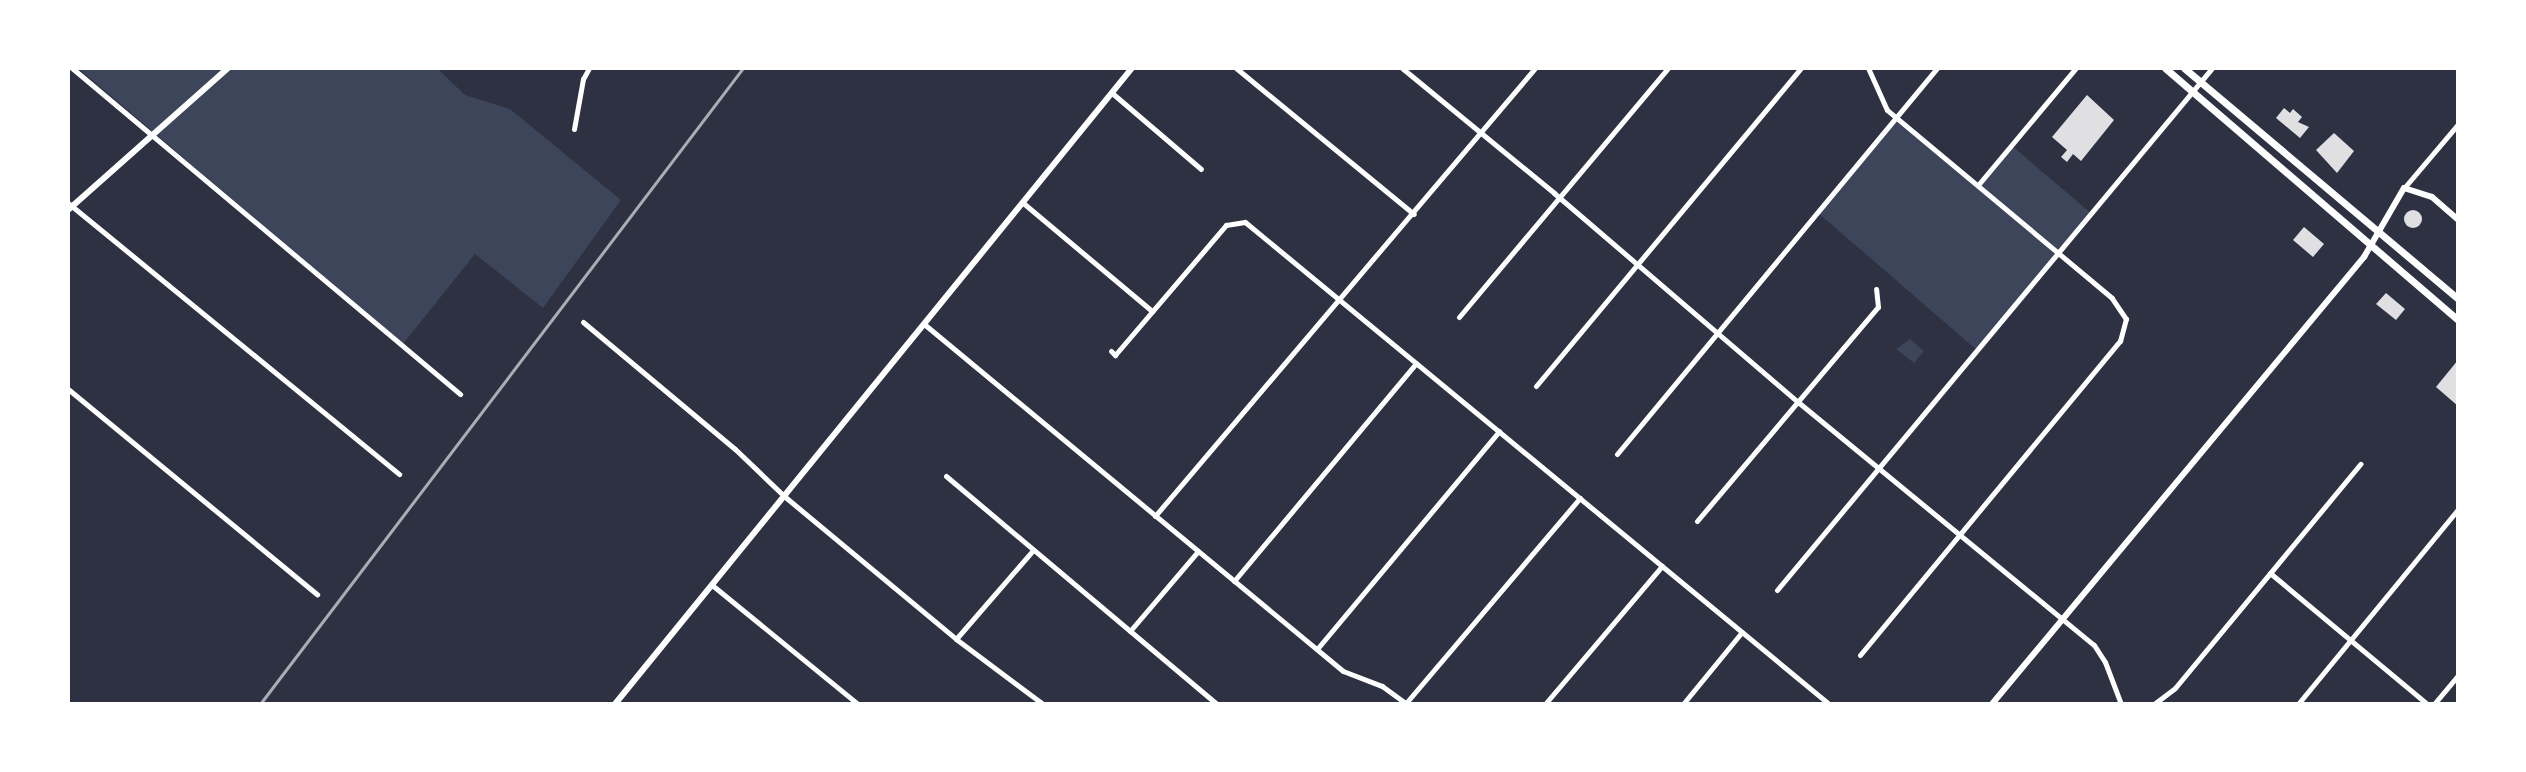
<!DOCTYPE html>
<style>
body{margin:0}
#map{position:relative;width:2526px;height:772px;overflow:hidden;background:#2d3142;font-family:"Public Sans",sans-serif}
div>[style]{position:absolute}
.green>*{inset:0;background:#3c4559}
.building>*{inset:0;background:#e0e0e3}
.round{border-radius:50%}
.minor>*{height:5px;margin:-2.5px;padding:0 2.5px;transform-origin:2.5px;border-radius:2.5px;background:#fff}
.tertiary>*{height:6px;margin:-3px;padding:0 3px;transform-origin:3px;border-radius:3px;background:#fff}
.primary>*{height:7px;margin:-3.5px;padding:0 3.5px;transform-origin:3.5px;border-radius:3.5px;background:#fff}
.rail>*{height:3px;margin:-1.5px;padding:0 1.5px;transform-origin:1.5px;border-radius:1.5px;background:#abadb3}
span{translate:-50% -50%;white-space:nowrap;text-align:center;line-height:1.15;-webkit-text-stroke:8px #fff;paint-order:stroke}
.frame{position:absolute;inset:0;border:70px solid #fff;pointer-events:none}
</style>
<div id="map">
<div class="green">
<i style="clip-path:polygon(78px 68px,437px 68px,465px 95px,510px 109px,621px 200px,543px 308px,475px 254px,403px 344px)"></i>
<i style="clip-path:polygon(1896px 117px,1977px 185px,2011px 145px,2092px 214px,1978px 351px,1817px 212px)"></i>
<i style="clip-path:polygon(1910px 339px,1924px 351px,1914px 363px,1896px 349px)"></i>
</div>
<div class="building">
<i style="clip-path:polygon(2087px 95px,2114px 120px,2081px 161px,2073px 154px,2067px 162px,2061px 157px,2067px 150px,2052px 137px)"></i>
<i style="clip-path:polygon(2284px 108px,2290px 113px,2293px 109px,2302px 117px,2298px 122px,2309px 127px,2300px 138px,2276px 118px)"></i>
<i style="clip-path:polygon(2334px 133px,2354px 151px,2337px 173px,2316px 150px)"></i>
<i class="round" style="left:2404px;top:210px;width:18px;height:18px"></i>
<i style="clip-path:polygon(2304px 227px,2324px 244px,2313px 257px,2293px 240px)"></i>
<i style="clip-path:polygon(2386px 293px,2405px 309px,2396px 320px,2376px 304px)"></i>
<i style="clip-path:polygon(2458px 360px,2458px 406px,2436px 387px)"></i>
</div>
<div class="minor">
<i style="left:72px;top:68px;width:507px;rotate:40.04deg"></i>
<i style="left:1236px;top:68px;width:230px;rotate:39.4deg"></i>
<i style="left:1402px;top:68px;width:197px;rotate:39.4deg"></i>
<i style="left:1554px;top:193px;width:321px;rotate:40.6deg"></i>
<i style="left:1798px;top:402px;width:383px;rotate:39.4deg"></i>
<i style="left:2094px;top:645px;width:20px;rotate:57deg"></i>
<i style="left:2105px;top:662px;width:45px;rotate:69.1deg"></i>
<i style="left:1112px;top:93px;width:117px;rotate:40.5deg"></i>
<i style="left:574px;top:129px;width:51px;rotate:-79.8deg"></i>
<i style="left:583px;top:79px;width:13px;rotate:-61deg"></i>
<i style="left:1978px;top:185px;width:153px;rotate:-50.1deg"></i>
<i style="left:2404px;top:188px;width:84px;rotate:-49.8deg"></i>
<i style="left:1022px;top:202px;width:170px;rotate:40deg"></i>
<i style="left:68px;top:203px;width:428px;rotate:39.3deg"></i>
<i style="left:1459px;top:317px;width:325px;rotate:-50deg"></i>
<i style="left:583px;top:322px;width:198px;rotate:39.9deg"></i>
<i style="left:735px;top:449px;width:68px;rotate:43.8deg"></i>
<i style="left:784px;top:496px;width:224px;rotate:39.7deg"></i>
<i style="left:956px;top:639px;width:109px;rotate:36.8deg"></i>
<i style="left:924px;top:324px;width:544px;rotate:39.63deg"></i>
<i style="left:1343px;top:671px;width:42px;rotate:21deg"></i>
<i style="left:1382px;top:686px;width:31px;rotate:36deg"></i>
<i style="left:1111px;top:351px;width:6px;rotate:45deg"></i>
<i style="left:1115px;top:355px;width:171px;rotate:-49.5deg"></i>
<i style="left:1226px;top:225px;width:19px;rotate:-9deg"></i>
<i style="left:1245px;top:222px;width:757px;rotate:39.53deg"></i>
<i style="left:1536px;top:386px;width:414px;rotate:-50.2deg"></i>
<i style="left:68px;top:389px;width:323px;rotate:39.5deg"></i>
<i style="left:1617px;top:454px;width:501px;rotate:-50.34deg"></i>
<i style="left:946px;top:476px;width:354px;rotate:40.1deg"></i>
<i style="left:1155px;top:516px;width:587px;rotate:-49.69deg"></i>
<i style="left:1697px;top:521px;width:280px;rotate:-49.8deg"></i>
<i style="left:1878px;top:307px;width:18px;rotate:-96deg"></i>
<i style="left:2270px;top:573px;width:204px;rotate:39.8deg"></i>
<i style="left:1234px;top:581px;width:284px;rotate:-50.1deg"></i>
<i style="left:712px;top:585px;width:188px;rotate:39.2deg"></i>
<i style="left:1777px;top:590px;width:679px;rotate:-50.19deg"></i>
<i style="left:1130px;top:631px;width:105px;rotate:-49.6deg"></i>
<i style="left:956px;top:639px;width:118px;rotate:-49.1deg"></i>
<i style="left:1317px;top:649px;width:284px;rotate:-50.1deg"></i>
<i style="left:1860px;top:655px;width:408px;rotate:-50.4deg"></i>
<i style="left:2120px;top:341px;width:23px;rotate:-75deg"></i>
<i style="left:2126px;top:319px;width:25px;rotate:-124deg"></i>
<i style="left:2112px;top:298px;width:293px;rotate:-140.1deg"></i>
<i style="left:1887px;top:110px;width:46px;rotate:-114.3deg"></i>
<i style="left:1406px;top:703px;width:269px;rotate:-49.7deg"></i>
<i style="left:1545px;top:704px;width:181px;rotate:-49.7deg"></i>
<i style="left:1683px;top:704px;width:93px;rotate:-50.7deg"></i>
<i style="left:2154px;top:704px;width:26px;rotate:-37deg"></i>
<i style="left:2175px;top:688px;width:291px;rotate:-50.4deg"></i>
<i style="left:2298px;top:704px;width:252px;rotate:-50.6deg"></i>
<i style="left:2434px;top:704px;width:38px;rotate:-50deg"></i>
</div>
<div class="tertiary">
<i style="left:68px;top:210px;width:214px;rotate:-41.6deg"></i>
<i style="left:615px;top:704px;width:820px;rotate:-50.89deg"></i>
<i style="left:1992px;top:704px;width:582px;rotate:-50.23deg"></i>
<i style="left:2364px;top:257px;width:80px;rotate:-59.9deg"></i>
<i style="left:2404px;top:188px;width:29px;rotate:18deg"></i>
<i style="left:2432px;top:197px;width:35px;rotate:41deg"></i>
</div>
<div class="primary">
<i style="left:2165px;top:68px;width:386px;rotate:40.7deg"></i>
<i style="left:2184px;top:68px;width:358px;rotate:40.1deg"></i>
</div>
<div class="rail">
<i style="left:260px;top:704px;width:799px;rotate:-52.79deg"></i>
</div>
<div class="frame"></div>
</div>
